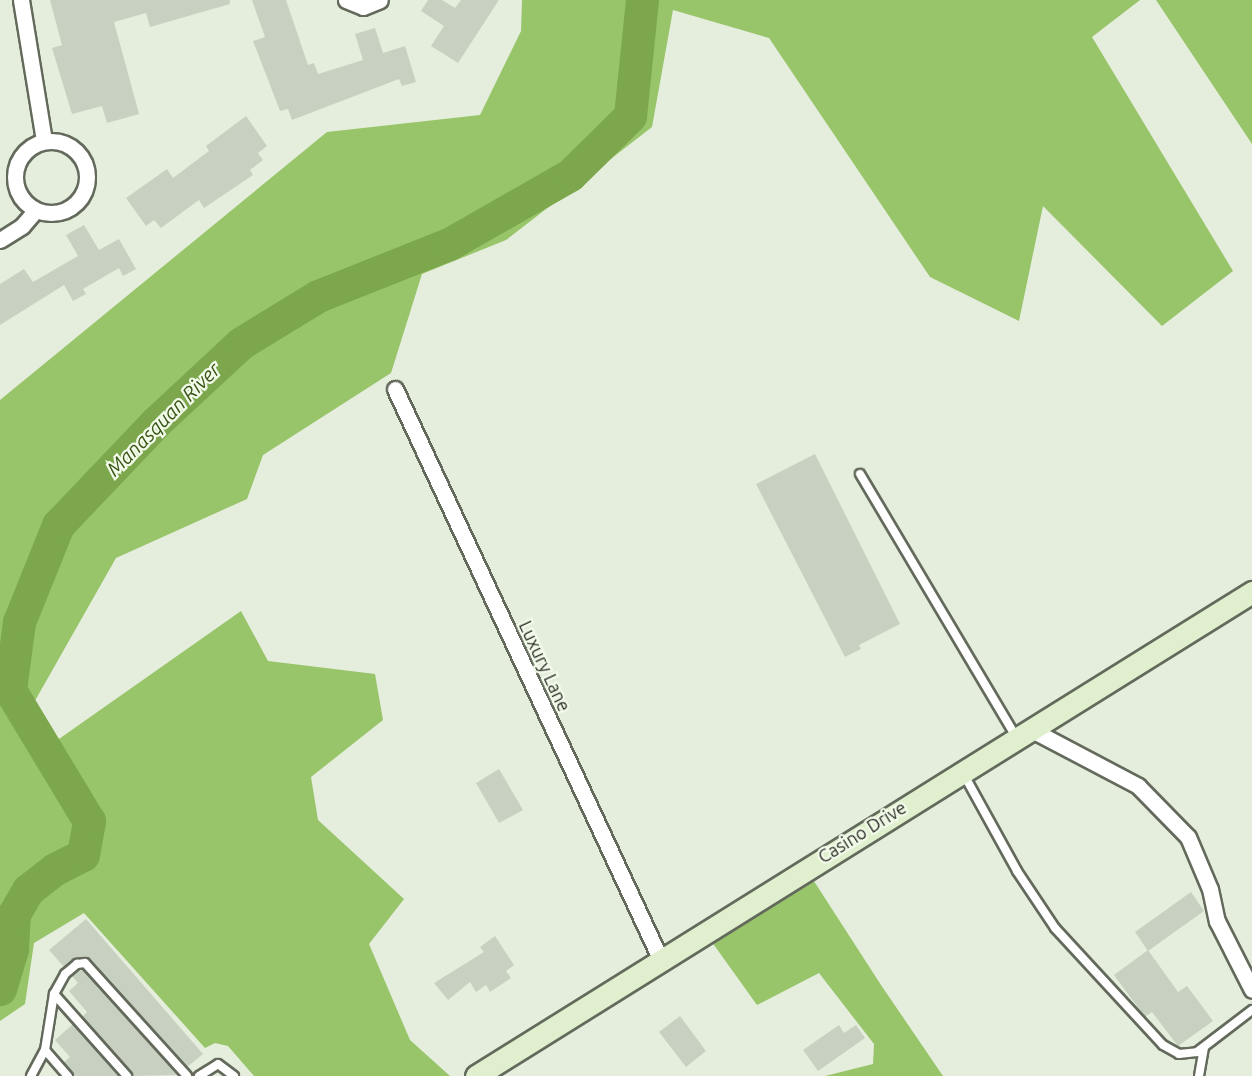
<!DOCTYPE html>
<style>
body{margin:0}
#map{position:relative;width:1252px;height:1076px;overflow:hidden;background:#e5eedd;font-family:Ubuntu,sans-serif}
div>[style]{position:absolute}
.forest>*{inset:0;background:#98c46a}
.river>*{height:33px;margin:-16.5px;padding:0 16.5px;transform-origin:16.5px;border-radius:16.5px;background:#7ca74d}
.building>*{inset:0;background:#c8d1c1}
.roads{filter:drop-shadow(2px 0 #636a5c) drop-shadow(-2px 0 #636a5c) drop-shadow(0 2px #636a5c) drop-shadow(0 -2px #636a5c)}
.lane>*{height:8px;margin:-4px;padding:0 4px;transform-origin:4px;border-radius:4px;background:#fff}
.street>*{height:15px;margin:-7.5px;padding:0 7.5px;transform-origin:7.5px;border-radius:7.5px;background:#fff}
.street>.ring{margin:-7.5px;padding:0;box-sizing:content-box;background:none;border:15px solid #fff;border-radius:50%}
.secondary>*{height:21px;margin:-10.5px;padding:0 10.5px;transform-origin:10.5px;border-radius:10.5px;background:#e0f0ce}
span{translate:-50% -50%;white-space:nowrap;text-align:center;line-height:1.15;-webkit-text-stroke:4.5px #f3fceb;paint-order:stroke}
.street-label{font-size:18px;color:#2a2d27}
.water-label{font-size:20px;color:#395516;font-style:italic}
</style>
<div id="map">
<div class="forest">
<i style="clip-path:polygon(522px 0,1140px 0,1092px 37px,1233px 271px,1162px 326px,1043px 206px,1019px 321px,930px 277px,769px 38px,673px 10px,652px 127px,506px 240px,422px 274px,391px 373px,263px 455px,247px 499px,116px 558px,32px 706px,39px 753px,241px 611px,268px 661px,375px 674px,383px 720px,311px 777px,318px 820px,404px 899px,369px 944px,410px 1040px,450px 1076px,254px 1076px,228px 1046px,215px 1043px,205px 1048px,84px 913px,34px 943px,25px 1004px,0 1021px,0 400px,327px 132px,480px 115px,521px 31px)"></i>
<i style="clip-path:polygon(1156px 0,1252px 0,1252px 144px)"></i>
<i style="clip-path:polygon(810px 875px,881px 985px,943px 1076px,825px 1076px,873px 1064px,874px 1044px,819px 973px,757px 1005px,709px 938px)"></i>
</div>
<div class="river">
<i style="left:0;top:989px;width:42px;rotate:-73.3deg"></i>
<i style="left:12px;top:949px;width:35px;rotate:-87deg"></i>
<i style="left:14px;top:914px;width:28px;rotate:-60deg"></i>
<i style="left:28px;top:890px;width:34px;rotate:-38deg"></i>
<i style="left:55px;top:869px;width:31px;rotate:-27deg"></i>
<i style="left:83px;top:855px;width:35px;rotate:-80deg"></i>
<i style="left:89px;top:821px;width:153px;rotate:-121.1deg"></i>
<i style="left:10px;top:690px;width:69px;rotate:-82.5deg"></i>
<i style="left:19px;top:622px;width:105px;rotate:-68.1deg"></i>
<i style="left:58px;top:525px;width:141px;rotate:-46.4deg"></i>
<i style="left:155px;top:423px;width:117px;rotate:-42.9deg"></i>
<i style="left:241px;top:343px;width:90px;rotate:-31.4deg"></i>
<i style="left:318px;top:296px;width:141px;rotate:-21.7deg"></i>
<i style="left:449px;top:244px;width:139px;rotate:-29.7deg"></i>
<i style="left:570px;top:175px;width:84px;rotate:-44.5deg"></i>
<i style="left:630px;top:116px;width:117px;rotate:-84.1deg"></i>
</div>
<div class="building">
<i style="clip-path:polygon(50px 0,230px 0,230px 4px,150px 27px,146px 13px,114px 22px,139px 114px,107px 123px,102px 106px,72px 114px,52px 48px,62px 45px)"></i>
<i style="clip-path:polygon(252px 0,286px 0,308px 65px,314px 63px,318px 74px,363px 60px,355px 34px,375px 28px,383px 53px,405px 46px,416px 82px,402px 86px,399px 79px,292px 120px,288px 109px,280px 111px,253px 41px,265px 37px)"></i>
<i style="clip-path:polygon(428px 0,442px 0,455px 8px,461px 0,499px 0,458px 63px,431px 46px,444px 26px,421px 11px)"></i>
<i style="clip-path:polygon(246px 116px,267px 146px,258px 153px,263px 160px,250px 170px,253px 175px,204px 208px,199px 200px,161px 228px,154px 220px,146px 226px,126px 198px,167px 169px,173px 178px,209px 151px,206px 146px)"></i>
<i style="clip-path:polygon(84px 225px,99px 250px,119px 239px,136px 269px,123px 276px,119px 268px,83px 289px,86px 294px,73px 301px,64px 285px,0 325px,0 284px,24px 269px,33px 282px,78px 256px,66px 235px)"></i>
<i style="clip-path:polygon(815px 454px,900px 624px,859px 645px,861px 649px,845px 657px,756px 484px)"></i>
<i style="clip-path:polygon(499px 769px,523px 810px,499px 823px,476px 783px)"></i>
<i style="clip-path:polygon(1191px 892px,1204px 911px,1148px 951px,1135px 932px)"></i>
<i style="clip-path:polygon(86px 919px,203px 1054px,187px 1067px,89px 959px,76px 958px,64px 967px,49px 950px)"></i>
<i style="clip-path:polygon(495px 936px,514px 965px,506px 971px,511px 978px,490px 992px,486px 985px,476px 992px,470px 982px,448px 1000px,434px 983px,484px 952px,480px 947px)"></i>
<i style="clip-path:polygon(1148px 950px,1178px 992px,1187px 986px,1213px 1021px,1178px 1046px,1152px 1012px,1145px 1017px,1114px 975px)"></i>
<i style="clip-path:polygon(83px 969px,178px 1075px,133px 1076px,82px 1017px,87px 1012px,69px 991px,78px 983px,72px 976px)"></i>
<i style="clip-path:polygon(680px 1016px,706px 1051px,686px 1067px,659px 1032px)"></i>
<i style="clip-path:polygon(73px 1024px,119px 1076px,74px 1076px,64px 1062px,70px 1057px,55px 1040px)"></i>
<i style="clip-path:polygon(839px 1025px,844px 1033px,856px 1025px,865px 1038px,818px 1071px,803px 1050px)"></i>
</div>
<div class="roads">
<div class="lane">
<i style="left:860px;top:474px;width:307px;rotate:59.3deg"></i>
<i style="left:963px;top:773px;width:112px;rotate:61.1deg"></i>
<i style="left:1017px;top:871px;width:69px;rotate:56.3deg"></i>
<i style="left:1055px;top:928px;width:159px;rotate:47.3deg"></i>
<i style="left:1163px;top:1045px;width:18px;rotate:29deg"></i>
<i style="left:1179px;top:1054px;width:18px;rotate:-6deg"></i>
<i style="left:1197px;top:1052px;width:69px;rotate:-37.4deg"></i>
<i style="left:54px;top:994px;width:110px;rotate:48.3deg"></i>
<i style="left:45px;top:1050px;width:35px;rotate:49deg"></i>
<i style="left:31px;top:1076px;width:30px;rotate:-62deg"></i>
<i style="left:45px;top:1050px;width:57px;rotate:-80.9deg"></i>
<i style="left:54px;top:994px;width:23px;rotate:-61deg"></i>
<i style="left:65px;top:974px;width:16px;rotate:-40deg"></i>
<i style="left:77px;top:964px;width:8px;rotate:-7deg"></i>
<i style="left:85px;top:963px;width:152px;rotate:47.9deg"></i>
<i style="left:199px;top:1076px;width:22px;rotate:-32deg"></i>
<i style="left:218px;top:1064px;width:20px;rotate:37deg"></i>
<i style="left:1199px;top:1076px;width:28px;rotate:-80deg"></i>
</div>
<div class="street">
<i style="left:21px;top:0;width:142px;rotate:80.7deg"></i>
<i style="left:346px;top:0;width:18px;rotate:22deg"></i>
<i style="left:363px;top:7px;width:18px;rotate:-22deg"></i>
<i class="ring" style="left:15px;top:141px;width:57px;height:57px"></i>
<i style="left:0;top:240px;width:26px;rotate:-32deg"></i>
<i style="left:22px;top:226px;width:20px;rotate:-49deg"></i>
<i style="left:395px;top:389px;width:628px;rotate:65.03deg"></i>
<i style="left:1032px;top:730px;width:120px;rotate:27.8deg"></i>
<i style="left:1138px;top:786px;width:71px;rotate:45.6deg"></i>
<i style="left:1188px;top:837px;width:56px;rotate:67.1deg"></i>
<i style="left:1210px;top:889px;width:33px;rotate:78deg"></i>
<i style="left:1217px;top:921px;width:77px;rotate:63.1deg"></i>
</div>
<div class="secondary">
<i style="left:476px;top:1076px;width:915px;rotate:-31.95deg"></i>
</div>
</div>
<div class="street-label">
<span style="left:545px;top:666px;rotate:65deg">Luxury Lane</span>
<span style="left:862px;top:832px;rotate:-32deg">Casino Drive</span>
</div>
<div class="water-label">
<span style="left:163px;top:419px;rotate:-45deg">Manasquan River</span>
</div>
</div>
